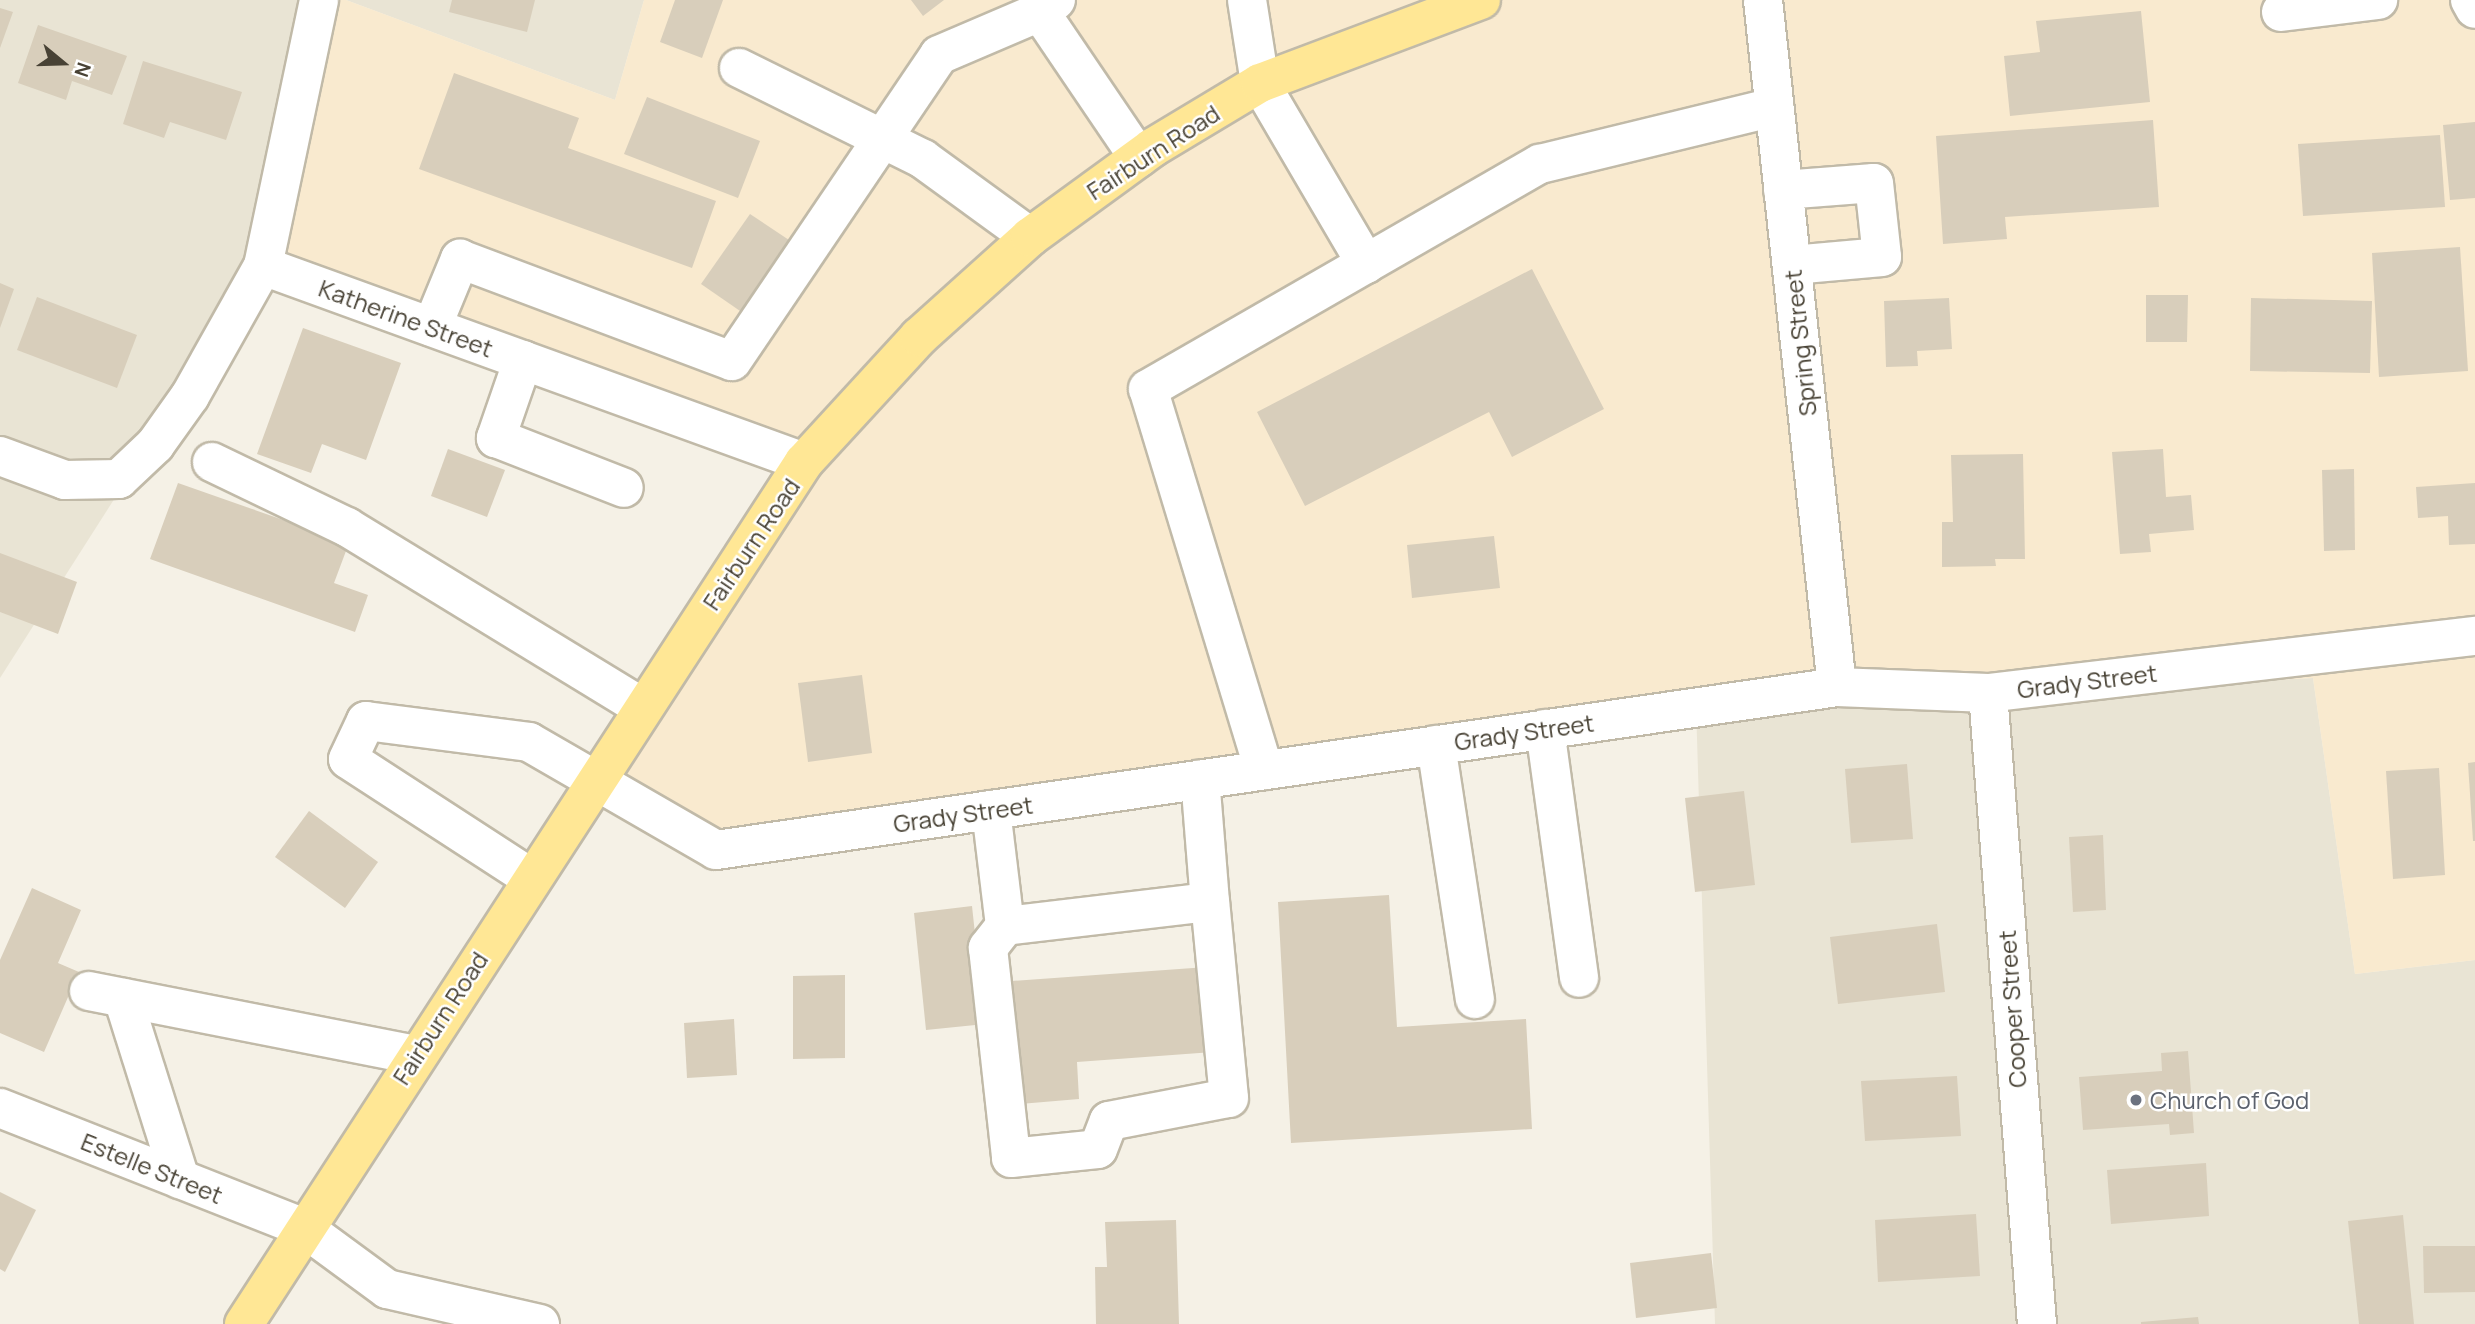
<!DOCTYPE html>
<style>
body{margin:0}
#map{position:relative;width:2475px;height:1324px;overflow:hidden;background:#f5f1e6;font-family:Manrope,sans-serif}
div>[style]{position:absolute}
.residential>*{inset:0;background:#e9e4d4}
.commercial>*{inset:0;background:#f9eacf}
.building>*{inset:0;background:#d8cebb}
.roads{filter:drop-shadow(2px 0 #c1baa8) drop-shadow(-2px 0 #c1baa8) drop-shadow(0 2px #c1baa8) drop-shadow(0 -2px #c1baa8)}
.minor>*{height:38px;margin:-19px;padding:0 19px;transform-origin:19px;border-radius:19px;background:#fff}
.major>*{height:38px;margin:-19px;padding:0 19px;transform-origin:19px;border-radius:19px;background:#ffe795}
.dots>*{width:19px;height:19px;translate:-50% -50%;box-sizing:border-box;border:4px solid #fff;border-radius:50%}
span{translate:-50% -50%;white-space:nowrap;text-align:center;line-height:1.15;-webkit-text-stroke:5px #fff;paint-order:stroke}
.street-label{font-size:24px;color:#484235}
.worship-label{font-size:24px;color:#5b616d}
.left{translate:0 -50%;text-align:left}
.north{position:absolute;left:28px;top:28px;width:70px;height:70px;-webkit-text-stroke:5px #fff;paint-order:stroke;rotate:109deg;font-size:19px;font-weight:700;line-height:28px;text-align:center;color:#484235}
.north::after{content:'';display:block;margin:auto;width:24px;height:32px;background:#484235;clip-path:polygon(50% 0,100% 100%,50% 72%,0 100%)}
</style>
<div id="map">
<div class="residential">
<i style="clip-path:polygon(0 0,319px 0,263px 266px,0 678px)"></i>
<i style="clip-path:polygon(346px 0,644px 0,615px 100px)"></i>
<i style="clip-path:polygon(2313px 678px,2355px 974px,2475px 960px,2475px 1324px,1715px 1324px,1696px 706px)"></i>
</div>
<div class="commercial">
<i style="clip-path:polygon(319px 0,346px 0,615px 100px,644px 0,2475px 0,2475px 960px,2355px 974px,2313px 678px,1988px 693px,1837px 687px,716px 850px,593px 781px,804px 462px,263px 266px)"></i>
</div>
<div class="building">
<i style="clip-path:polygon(452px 0,535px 0,527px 32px,449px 12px)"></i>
<i style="clip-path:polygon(675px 0,723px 0,702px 58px,660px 42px)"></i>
<i style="clip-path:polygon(911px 0,944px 0,923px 16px)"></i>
<i style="clip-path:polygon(0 8px,13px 12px,0 48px)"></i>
<i style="clip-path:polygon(2141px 11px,2150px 102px,2010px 116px,2004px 56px,2040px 52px,2036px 21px)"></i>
<i style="clip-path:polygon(38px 25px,127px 56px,112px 95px,72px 81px,66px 100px,18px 83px)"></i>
<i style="clip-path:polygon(143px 61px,242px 92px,226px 140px,170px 122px,164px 138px,123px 124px)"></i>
<i style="clip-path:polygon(454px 73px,579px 118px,568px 148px,716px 201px,692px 268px,419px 169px)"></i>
<i style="clip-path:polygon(647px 97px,760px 141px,738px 198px,624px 154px)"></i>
<i style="clip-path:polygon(2153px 120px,2159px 207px,2005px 217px,2007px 239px,1943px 244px,1936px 136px)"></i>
<i style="clip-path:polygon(2475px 122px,2475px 198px,2450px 200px,2443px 125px)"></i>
<i style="clip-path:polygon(2440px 135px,2445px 207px,2303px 216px,2298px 144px)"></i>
<i style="clip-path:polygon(750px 214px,792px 242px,743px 313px,701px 284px)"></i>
<i style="clip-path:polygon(2460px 247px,2468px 371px,2379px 377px,2372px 253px)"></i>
<i style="clip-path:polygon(1532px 269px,1604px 409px,1512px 457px,1489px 412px,1305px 506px,1257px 412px)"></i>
<i style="clip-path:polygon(0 283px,14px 289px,0 328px)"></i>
<i style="clip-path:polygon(2146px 295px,2188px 295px,2187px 342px,2146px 342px)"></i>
<i style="clip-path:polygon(37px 297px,137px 335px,117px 388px,17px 350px)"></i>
<i style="clip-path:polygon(1949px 298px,1952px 349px,1917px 351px,1918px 366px,1886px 367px,1884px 301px)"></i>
<i style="clip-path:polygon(2251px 298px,2372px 301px,2370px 373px,2250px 371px)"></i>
<i style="clip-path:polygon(303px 328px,401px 363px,366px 460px,322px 444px,311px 473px,257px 454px)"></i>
<i style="clip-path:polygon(448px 449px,505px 470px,487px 517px,431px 496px)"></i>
<i style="clip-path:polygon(2163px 449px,2166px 497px,2191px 495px,2194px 530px,2149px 534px,2151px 552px,2120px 554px,2112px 452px)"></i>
<i style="clip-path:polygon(2023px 454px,2025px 559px,1995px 559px,1996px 566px,1942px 567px,1942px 522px,1953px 522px,1951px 455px)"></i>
<i style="clip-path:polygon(2354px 469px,2355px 550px,2324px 551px,2322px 470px)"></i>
<i style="clip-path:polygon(178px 483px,349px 543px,334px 583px,368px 595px,355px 632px,150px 559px)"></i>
<i style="clip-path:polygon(2475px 483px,2475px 544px,2449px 545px,2448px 516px,2418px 518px,2416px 487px)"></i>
<i style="clip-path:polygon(1494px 536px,1500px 588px,1412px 598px,1407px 545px)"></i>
<i style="clip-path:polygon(0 553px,77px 582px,58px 634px,0 612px)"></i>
<i style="clip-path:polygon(862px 675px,872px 753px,808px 762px,798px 683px)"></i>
<i style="clip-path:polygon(2475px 762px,2475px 841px,2473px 841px,2468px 763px)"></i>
<i style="clip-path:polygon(1907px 764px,1913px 839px,1851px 843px,1845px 769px)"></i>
<i style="clip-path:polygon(2439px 768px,2445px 875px,2393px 879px,2386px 771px)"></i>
<i style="clip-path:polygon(1744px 791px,1755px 885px,1695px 892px,1685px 798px)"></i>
<i style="clip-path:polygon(309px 811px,378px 862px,345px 908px,275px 857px)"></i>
<i style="clip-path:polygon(2103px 835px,2106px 910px,2073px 912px,2069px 837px)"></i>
<i style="clip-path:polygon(32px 888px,81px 910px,58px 963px,79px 972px,44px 1052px,0 1033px,0 960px)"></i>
<i style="clip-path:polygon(1389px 895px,1397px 1027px,1526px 1019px,1532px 1129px,1291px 1143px,1278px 902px)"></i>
<i style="clip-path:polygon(972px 906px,980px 980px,995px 1023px,926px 1030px,914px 913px)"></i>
<i style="clip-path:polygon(1937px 924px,1945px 992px,1838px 1004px,1830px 937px)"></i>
<i style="clip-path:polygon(1207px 967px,1213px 1052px,1077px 1062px,1079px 1099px,1020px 1104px,1011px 981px)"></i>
<i style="clip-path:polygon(845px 975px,845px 1058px,793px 1059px,793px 976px)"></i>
<i style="clip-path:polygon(734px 1019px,737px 1075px,687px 1078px,684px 1023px)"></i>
<i style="clip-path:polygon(2188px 1051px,2194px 1133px,2170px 1135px,2169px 1124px,2083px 1130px,2079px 1077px,2162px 1071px,2161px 1053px)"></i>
<i style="clip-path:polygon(1957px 1076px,1961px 1136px,1865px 1141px,1861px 1081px)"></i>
<i style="clip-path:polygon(2206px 1163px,2209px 1216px,2111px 1224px,2107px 1170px)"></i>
<i style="clip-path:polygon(0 1192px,36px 1210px,5px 1272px,0 1269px)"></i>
<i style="clip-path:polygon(1976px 1214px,1980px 1276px,1878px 1282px,1875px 1220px)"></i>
<i style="clip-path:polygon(2403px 1215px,2414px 1324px,2359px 1324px,2348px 1221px)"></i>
<i style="clip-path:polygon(1176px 1220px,1179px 1324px,1096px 1324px,1095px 1267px,1107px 1267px,1105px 1222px)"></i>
<i style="clip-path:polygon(2423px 1246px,2475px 1246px,2475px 1292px,2424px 1293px)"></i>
<i style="clip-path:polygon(1711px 1253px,1717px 1308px,1636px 1318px,1630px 1263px)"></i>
<i style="clip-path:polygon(2198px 1317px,2199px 1324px,2141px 1324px,2141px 1322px)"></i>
</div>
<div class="roads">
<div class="minor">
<i style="left:1247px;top:0;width:84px;rotate:81.1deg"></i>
<i style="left:1260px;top:83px;width:210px;rotate:59.6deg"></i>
<i style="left:1763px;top:0;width:691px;rotate:83.85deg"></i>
<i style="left:2470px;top:0;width:10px;rotate:61deg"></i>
<i style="left:1040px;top:12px;width:176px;rotate:55.9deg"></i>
<i style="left:2281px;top:12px;width:98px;rotate:-7.1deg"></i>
<i style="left:739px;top:68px;width:205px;rotate:26.3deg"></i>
<i style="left:923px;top:159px;width:132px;rotate:36.1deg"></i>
<i style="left:1783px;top:190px;width:91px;rotate:-4.4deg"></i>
<i style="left:1874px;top:183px;width:74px;rotate:83.8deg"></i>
<i style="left:1882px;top:257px;width:90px;rotate:174.9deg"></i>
<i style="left:263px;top:266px;width:575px;rotate:19.92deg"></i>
<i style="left:432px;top:327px;width:74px;rotate:-67.6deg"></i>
<i style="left:460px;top:259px;width:290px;rotate:20.6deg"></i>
<i style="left:732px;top:361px;width:369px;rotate:-55.9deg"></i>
<i style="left:939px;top:55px;width:110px;rotate:-23.1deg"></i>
<i style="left:1040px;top:12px;width:20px;rotate:-37deg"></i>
<i style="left:523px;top:360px;width:83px;rotate:109.1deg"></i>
<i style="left:496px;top:438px;width:137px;rotate:21.3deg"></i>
<i style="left:0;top:456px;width:69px;rotate:20.3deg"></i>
<i style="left:65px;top:480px;width:54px;rotate:-1.1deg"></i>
<i style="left:119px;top:479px;width:50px;rotate:-43.4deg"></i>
<i style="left:155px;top:445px;width:60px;rotate:-54.5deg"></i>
<i style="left:190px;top:396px;width:149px;rotate:-60.7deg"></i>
<i style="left:263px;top:266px;width:272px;rotate:-78.1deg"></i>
<i style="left:212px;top:462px;width:150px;rotate:25.7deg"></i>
<i style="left:347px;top:527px;width:346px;rotate:31.4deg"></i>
<i style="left:1988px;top:693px;width:633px;rotate:85.56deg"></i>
<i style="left:1545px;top:729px;width:251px;rotate:82.2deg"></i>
<i style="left:1436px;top:745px;width:257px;rotate:81.3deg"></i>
<i style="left:1264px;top:770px;width:398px;rotate:-106.9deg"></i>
<i style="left:1148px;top:389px;width:452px;rotate:-29.9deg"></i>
<i style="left:1540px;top:164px;width:241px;rotate:-13.7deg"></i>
<i style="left:991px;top:810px;width:117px;rotate:83.1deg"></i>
<i style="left:1005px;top:926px;width:206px;rotate:-6.7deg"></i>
<i style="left:1210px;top:902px;width:123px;rotate:-94.6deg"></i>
<i style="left:531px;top:878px;width:218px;rotate:-147deg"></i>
<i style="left:348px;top:759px;width:42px;rotate:-64.7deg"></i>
<i style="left:366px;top:721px;width:164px;rotate:7.3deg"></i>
<i style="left:529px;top:742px;width:216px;rotate:30deg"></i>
<i style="left:716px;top:850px;width:1133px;rotate:-8.27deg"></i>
<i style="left:1837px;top:687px;width:151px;rotate:2.3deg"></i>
<i style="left:1988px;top:693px;width:490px;rotate:-6.7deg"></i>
<i style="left:1005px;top:926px;width:28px;rotate:128deg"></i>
<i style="left:988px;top:948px;width:211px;rotate:83.7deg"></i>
<i style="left:1011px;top:1158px;width:87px;rotate:-5.9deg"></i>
<i style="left:1098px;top:1149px;width:30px;rotate:-69deg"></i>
<i style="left:1109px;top:1121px;width:122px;rotate:-10.9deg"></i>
<i style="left:1229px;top:1098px;width:197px;rotate:-95.5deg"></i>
<i style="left:89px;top:991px;width:333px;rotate:11.1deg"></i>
<i style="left:123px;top:998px;width:190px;rotate:72.5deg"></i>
<i style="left:0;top:1108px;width:327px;rotate:21.5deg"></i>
<i style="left:304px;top:1228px;width:103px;rotate:36.3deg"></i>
<i style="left:387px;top:1289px;width:157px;rotate:12.9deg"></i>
</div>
<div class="major">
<i style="left:244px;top:1324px;width:1028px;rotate:-56.99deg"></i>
<i style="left:804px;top:462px;width:170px;rotate:-47.4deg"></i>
<i style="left:919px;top:337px;width:149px;rotate:-42deg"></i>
<i style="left:1030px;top:237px;width:151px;rotate:-36.1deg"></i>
<i style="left:1152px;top:148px;width:126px;rotate:-31deg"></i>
<i style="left:1260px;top:83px;width:236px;rotate:-20.6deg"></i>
</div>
</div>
<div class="dots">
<i style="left:2136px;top:1100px;background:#6b7280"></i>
</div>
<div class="street-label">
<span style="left:1153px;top:152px;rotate:-33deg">Fairburn Road</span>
<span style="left:406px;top:318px;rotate:20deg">Katherine Street</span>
<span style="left:1800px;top:343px;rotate:-96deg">Spring Street</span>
<span style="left:751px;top:544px;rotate:-56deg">Fairburn Road</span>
<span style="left:2087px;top:681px;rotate:-7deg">Grady Street</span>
<span style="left:1524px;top:732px;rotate:-8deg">Grady Street</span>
<span style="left:963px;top:814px;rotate:-8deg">Grady Street</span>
<span style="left:2012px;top:1009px;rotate:-94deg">Cooper Street</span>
<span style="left:440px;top:1018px;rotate:-57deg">Fairburn Road</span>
<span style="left:152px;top:1168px;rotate:22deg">Estelle Street</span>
</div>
<div class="worship-label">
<span class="left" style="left:2150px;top:1100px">Church of God</span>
</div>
<div class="north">N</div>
</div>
